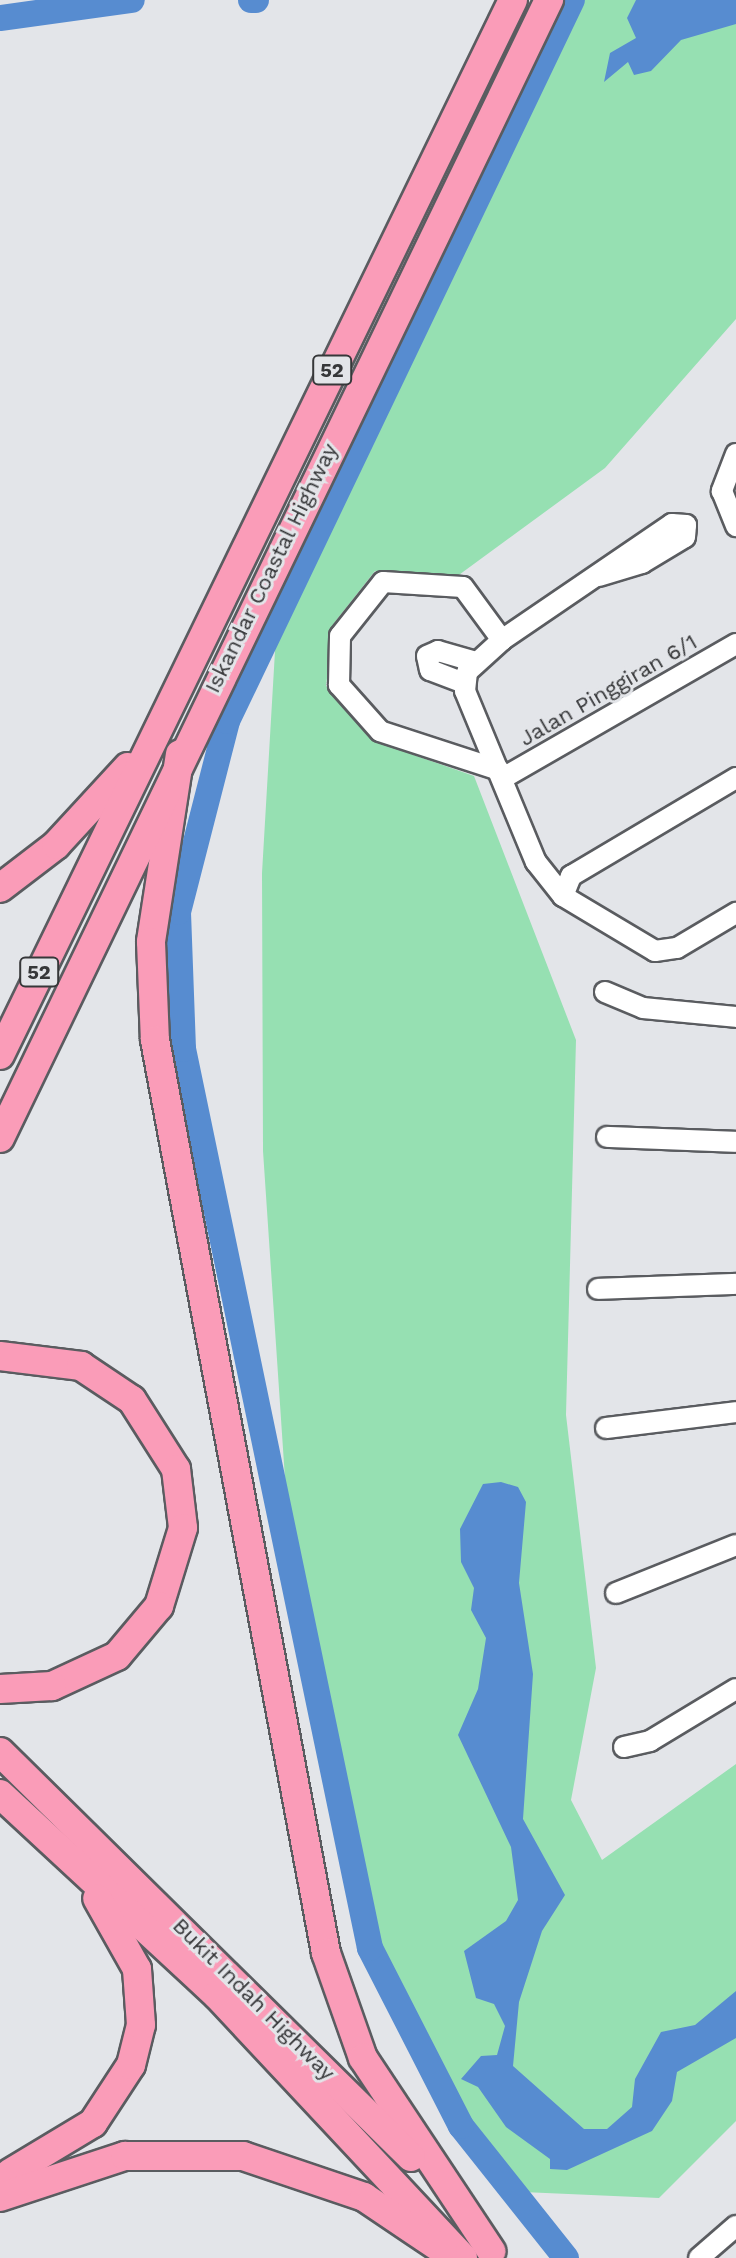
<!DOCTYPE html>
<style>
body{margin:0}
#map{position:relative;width:736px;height:2258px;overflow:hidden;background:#e3e5e9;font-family:"Work Sans",sans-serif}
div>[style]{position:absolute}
.green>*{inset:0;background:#96e0b2}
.water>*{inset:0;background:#578cd0}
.river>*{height:26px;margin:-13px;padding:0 13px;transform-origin:13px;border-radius:13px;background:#578cd0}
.roads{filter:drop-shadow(2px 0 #5a5c60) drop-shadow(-2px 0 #5a5c60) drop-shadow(0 2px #5a5c60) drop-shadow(0 -2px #5a5c60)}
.minor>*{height:20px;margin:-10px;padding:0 10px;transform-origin:10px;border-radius:10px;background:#fff}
.highway>*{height:28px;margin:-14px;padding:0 14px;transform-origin:14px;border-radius:14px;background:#fa9cb8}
span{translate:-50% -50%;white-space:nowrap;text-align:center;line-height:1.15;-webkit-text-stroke:6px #e3e5e9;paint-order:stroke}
.shield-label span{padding:2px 6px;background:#e3e5e9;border:2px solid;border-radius:6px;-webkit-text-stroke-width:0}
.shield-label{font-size:20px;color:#363739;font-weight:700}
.street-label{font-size:22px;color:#363739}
</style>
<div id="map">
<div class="green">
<i style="clip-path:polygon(583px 0,736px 0,736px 319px,605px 468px,452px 580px,375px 571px,334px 623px,326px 686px,374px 741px,474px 776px,576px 1040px,566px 1415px,596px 1668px,571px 1800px,602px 1860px,736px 1764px,736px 2121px,659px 2198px,523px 2192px,459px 2115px,414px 2036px,378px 1936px,290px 1553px,263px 1151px,262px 873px,276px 634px)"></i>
</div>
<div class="water">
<i style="clip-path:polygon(636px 0,736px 0,736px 24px,681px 40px,651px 71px,634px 75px,628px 62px,604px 82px,610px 53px,636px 38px,627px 18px)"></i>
<i style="clip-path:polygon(501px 1482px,518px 1487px,526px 1502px,519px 1583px,533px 1674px,523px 1819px,565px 1895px,542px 1931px,519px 2002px,513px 2066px,584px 2129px,607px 2129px,632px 2107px,635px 2079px,661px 2032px,695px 2025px,736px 1991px,736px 2038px,677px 2072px,672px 2101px,652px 2131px,567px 2170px,550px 2169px,550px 2159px,506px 2127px,478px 2087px,461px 2079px,481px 2056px,497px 2055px,505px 2026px,494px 2004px,476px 1998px,464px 1951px,506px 1921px,518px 1900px,511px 1847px,458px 1735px,478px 1689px,486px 1638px,471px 1610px,474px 1588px,461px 1562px,460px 1529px,483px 1484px)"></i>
</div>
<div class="river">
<i style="left:251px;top:0;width:5px"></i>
<i style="left:0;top:18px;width:133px;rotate:-7.8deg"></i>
<i style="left:566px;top:2258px;width:169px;rotate:-128.5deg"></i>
<i style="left:461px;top:2126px;width:200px;rotate:-117.1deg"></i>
<i style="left:370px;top:1948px;width:918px;rotate:-101.75deg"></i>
<i style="left:183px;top:1049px;width:137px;rotate:-92.1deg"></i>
<i style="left:178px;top:912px;width:197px;rotate:-75.6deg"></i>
<i style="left:227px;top:721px;width:799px;rotate:-64.43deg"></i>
</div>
<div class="roads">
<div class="minor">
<i style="left:736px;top:454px;width:40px;rotate:111deg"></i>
<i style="left:722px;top:491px;width:38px;rotate:68deg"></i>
<i style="left:599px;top:576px;width:45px;rotate:-16.8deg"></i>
<i style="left:642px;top:563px;width:50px;rotate:-31.2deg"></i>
<i style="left:685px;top:537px;width:12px;rotate:-85deg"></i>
<i style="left:686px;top:525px;width:14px;rotate:-176deg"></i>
<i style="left:672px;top:524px;width:206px;rotate:145.7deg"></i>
<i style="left:502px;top:640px;width:47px;rotate:137.6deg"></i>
<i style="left:467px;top:672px;width:19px;rotate:96deg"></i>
<i style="left:465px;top:691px;width:185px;rotate:67.5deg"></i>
<i style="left:536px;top:862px;width:43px;rotate:51.5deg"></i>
<i style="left:563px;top:896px;width:107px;rotate:30.9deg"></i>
<i style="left:655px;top:951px;width:22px;rotate:-8deg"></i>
<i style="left:677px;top:948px;width:69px;rotate:-30.7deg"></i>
<i style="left:464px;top:683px;width:36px;rotate:-159deg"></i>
<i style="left:430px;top:670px;width:14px;rotate:-102deg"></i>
<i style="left:427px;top:656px;width:12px;rotate:-24deg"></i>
<i style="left:438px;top:651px;width:40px;rotate:16deg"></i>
<i style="left:499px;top:770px;width:125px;rotate:-161.9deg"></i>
<i style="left:380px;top:731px;width:62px;rotate:-131.7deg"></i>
<i style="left:339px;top:685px;width:49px;rotate:-88.8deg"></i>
<i style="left:340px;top:636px;width:69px;rotate:-51.5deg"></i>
<i style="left:383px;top:582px;width:80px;rotate:3.6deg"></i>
<i style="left:463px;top:587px;width:66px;rotate:53.7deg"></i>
<i style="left:503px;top:778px;width:269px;rotate:-29.9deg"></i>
<i style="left:563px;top:896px;width:22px;rotate:-68deg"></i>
<i style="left:571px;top:876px;width:192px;rotate:-30.7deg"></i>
<i style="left:605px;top:992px;width:41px;rotate:22.8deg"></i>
<i style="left:643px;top:1008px;width:93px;rotate:5.5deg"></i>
<i style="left:607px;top:1137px;width:129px;rotate:2.2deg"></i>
<i style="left:598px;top:1289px;width:138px;rotate:-2.1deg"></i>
<i style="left:606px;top:1428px;width:131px;rotate:-7deg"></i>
<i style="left:616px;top:1593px;width:129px;rotate:-21.8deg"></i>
<i style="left:624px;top:1747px;width:27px;rotate:-13deg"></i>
<i style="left:650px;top:1741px;width:100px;rotate:-31.2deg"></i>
<i style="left:699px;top:2258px;width:49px;rotate:-40.9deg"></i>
</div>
<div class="highway">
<i style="left:180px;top:754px;width:190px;rotate:98.8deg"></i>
<i style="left:151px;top:942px;width:98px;rotate:87.7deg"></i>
<i style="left:155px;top:1040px;width:929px;rotate:79.39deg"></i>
<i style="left:326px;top:1953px;width:111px;rotate:70.6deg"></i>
<i style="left:363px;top:2058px;width:232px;rotate:56.4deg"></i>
<i style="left:0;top:888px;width:71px;rotate:-37.5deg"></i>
<i style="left:56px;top:845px;width:106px;rotate:-47.3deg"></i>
<i style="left:0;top:1055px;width:1173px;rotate:-64.07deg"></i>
<i style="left:0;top:1138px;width:1264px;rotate:-64.25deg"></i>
<i style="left:0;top:1356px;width:82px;rotate:7deg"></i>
<i style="left:81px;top:1366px;width:61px;rotate:33.7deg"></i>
<i style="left:132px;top:1400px;width:82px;rotate:57.5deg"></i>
<i style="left:176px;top:1469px;width:59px;rotate:83.2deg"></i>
<i style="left:183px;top:1528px;width:82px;rotate:107.1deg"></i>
<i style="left:159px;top:1606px;width:65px;rotate:130deg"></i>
<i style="left:117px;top:1656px;width:72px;rotate:155.2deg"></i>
<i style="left:52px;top:1686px;width:52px;rotate:176.7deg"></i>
<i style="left:0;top:1752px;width:577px;rotate:44.58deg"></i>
<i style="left:0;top:1794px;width:296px;rotate:42.8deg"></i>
<i style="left:217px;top:1995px;width:360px;rotate:46.9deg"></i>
<i style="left:10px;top:2173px;width:97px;rotate:-31.1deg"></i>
<i style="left:93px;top:2123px;width:69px;rotate:-56.8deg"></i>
<i style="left:131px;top:2065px;width:41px;rotate:-76deg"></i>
<i style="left:141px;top:2025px;width:56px;rotate:-94.1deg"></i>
<i style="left:137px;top:1969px;width:81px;rotate:-119.4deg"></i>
<i style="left:0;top:2197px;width:132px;rotate:-18.2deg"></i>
<i style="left:125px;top:2156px;width:118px"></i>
<i style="left:243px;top:2156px;width:128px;rotate:18.7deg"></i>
<i style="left:364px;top:2197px;width:95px;rotate:33.9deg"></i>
</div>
</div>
<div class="shield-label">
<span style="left:332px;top:370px">52</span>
<span style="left:39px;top:972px">52</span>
</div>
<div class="street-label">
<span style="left:271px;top:568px;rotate:-64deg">Iskandar Coastal Highway</span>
<span style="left:608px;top:690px;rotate:-30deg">Jalan Pinggiran 6/1</span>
<span style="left:254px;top:1999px;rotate:45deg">Bukit Indah Highway</span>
</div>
</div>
